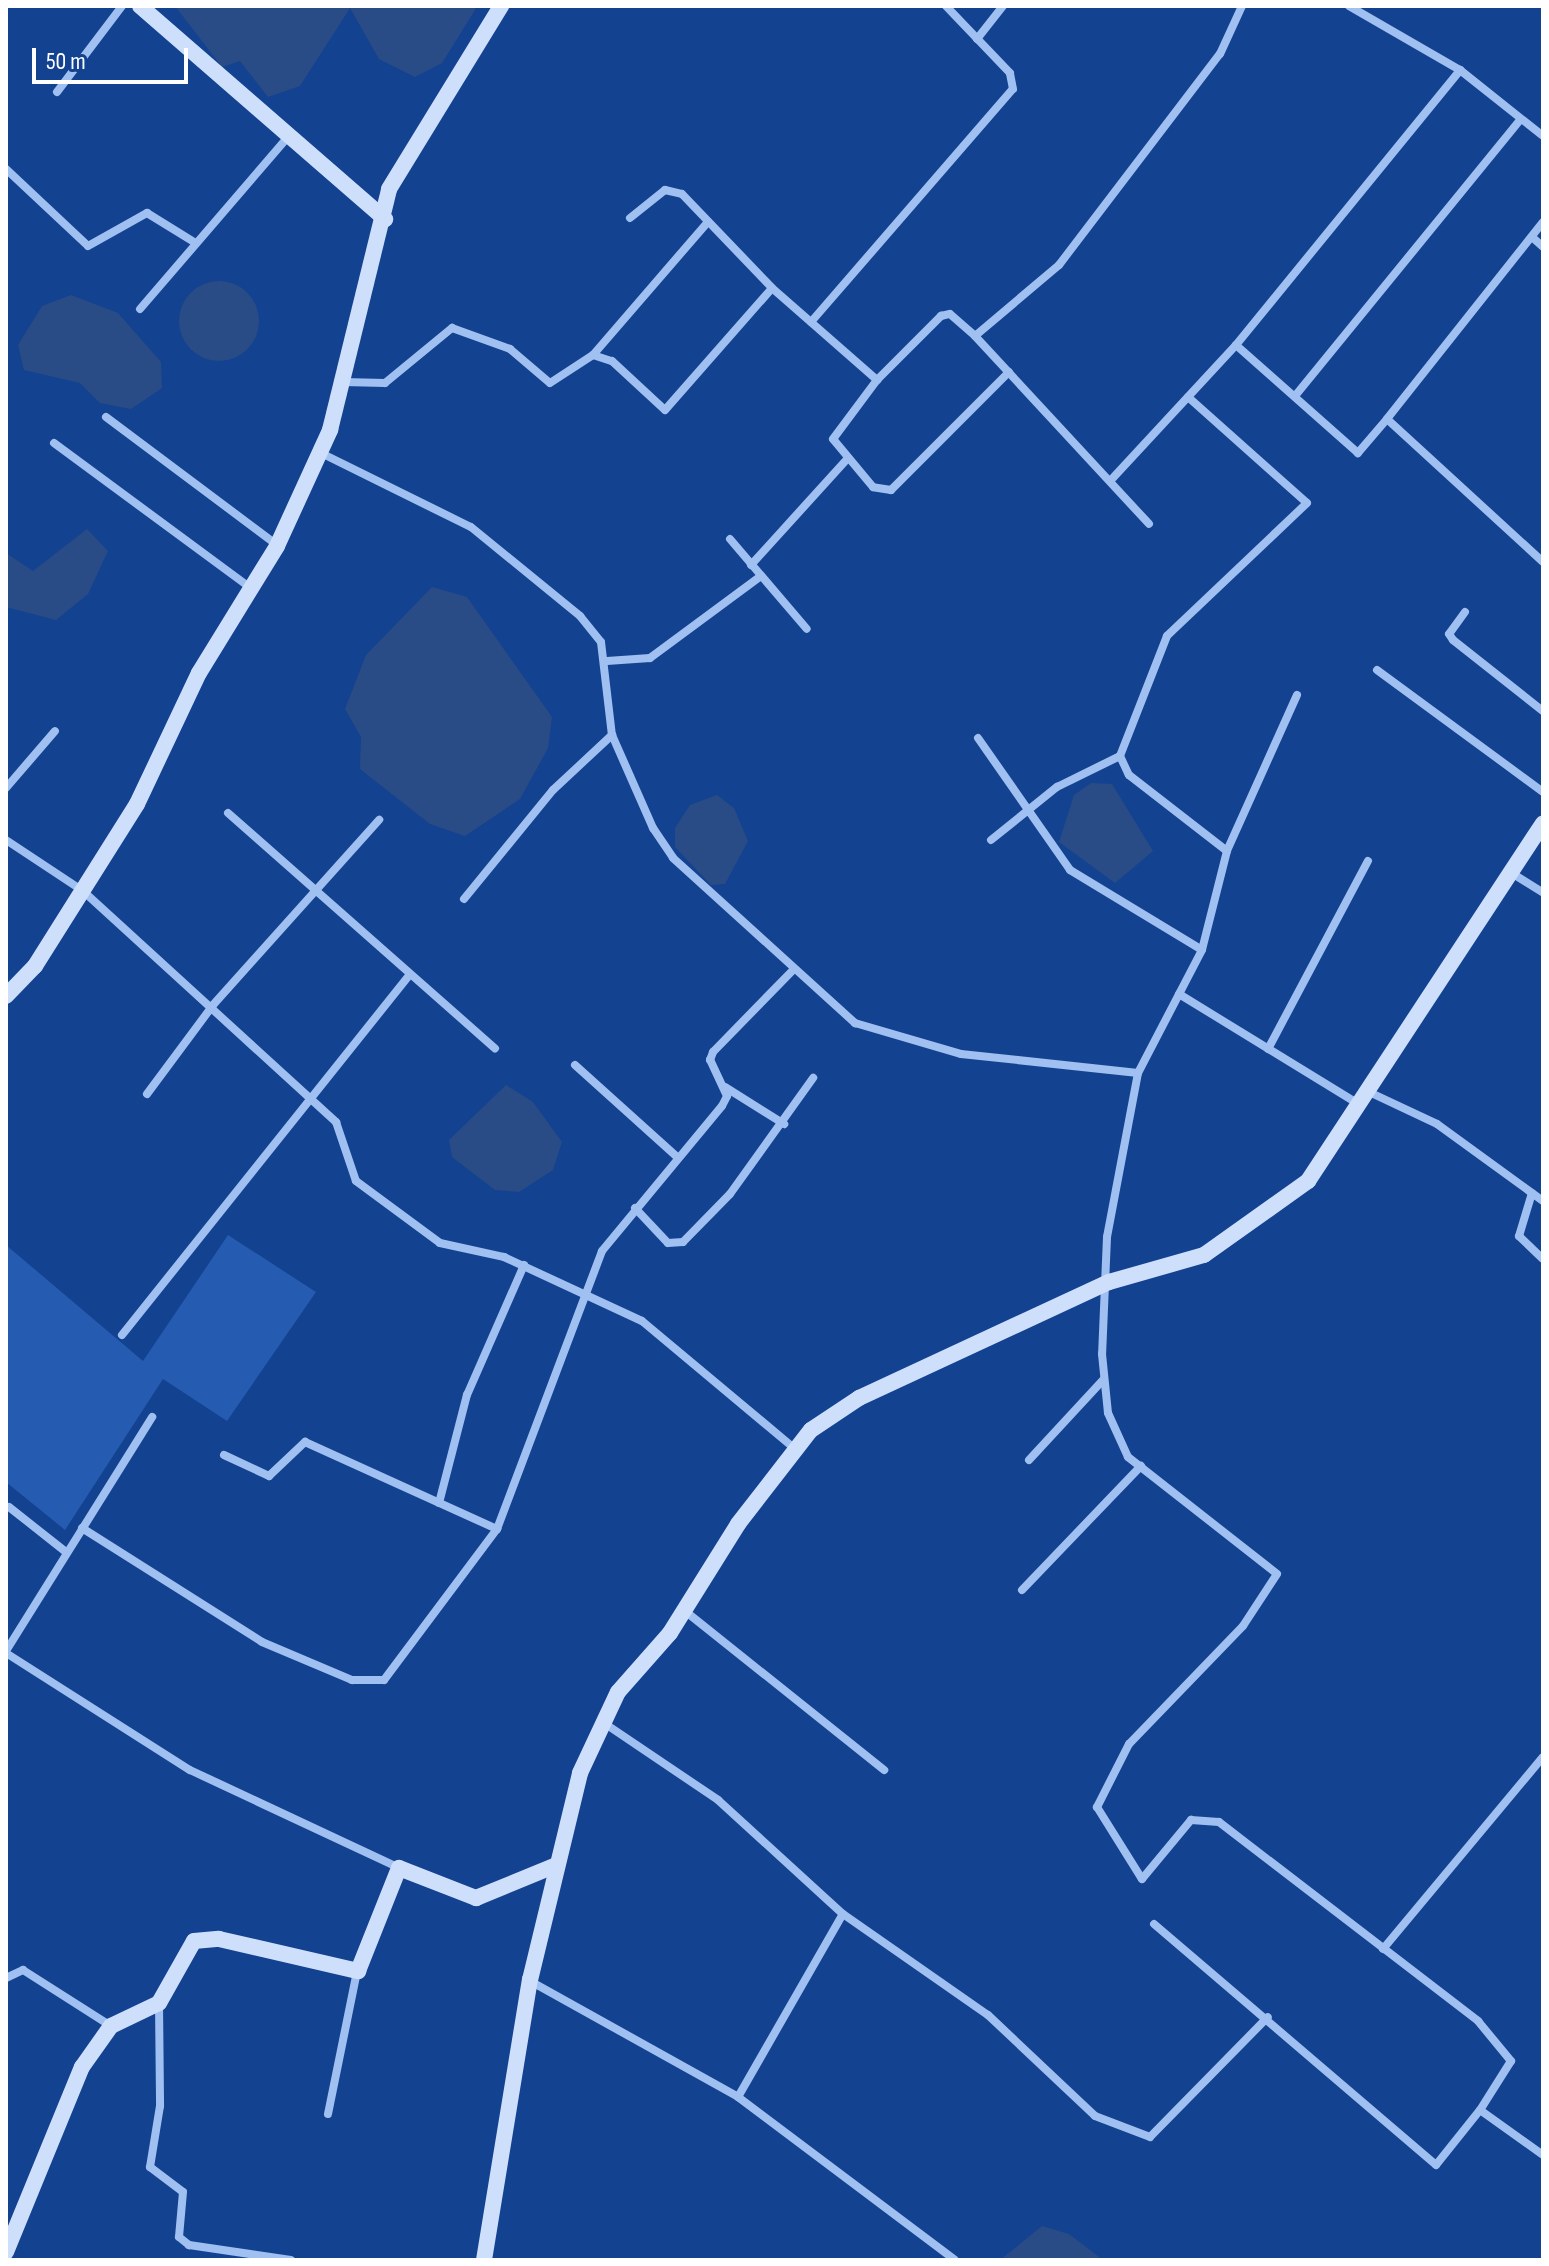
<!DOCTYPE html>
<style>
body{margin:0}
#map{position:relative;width:1549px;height:2266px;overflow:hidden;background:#134290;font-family:"Sofia Sans Condensed",sans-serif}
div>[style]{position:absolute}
.green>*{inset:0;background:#255bb0}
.water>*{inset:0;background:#294c86}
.round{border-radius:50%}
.street>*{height:8px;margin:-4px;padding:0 4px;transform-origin:4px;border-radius:4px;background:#9fc0f1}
.secondary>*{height:16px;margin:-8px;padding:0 8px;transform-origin:8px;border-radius:8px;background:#cedffc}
span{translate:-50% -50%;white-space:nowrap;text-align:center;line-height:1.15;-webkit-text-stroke:6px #134290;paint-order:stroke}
.frame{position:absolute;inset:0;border:8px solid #fff;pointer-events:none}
.scale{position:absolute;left:32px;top:48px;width:156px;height:36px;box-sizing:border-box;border:4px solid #fff;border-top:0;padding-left:10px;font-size:24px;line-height:28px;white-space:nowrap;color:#fff;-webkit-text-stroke:6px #134290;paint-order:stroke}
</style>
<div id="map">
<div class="green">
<i style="clip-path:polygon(228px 1235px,316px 1292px,227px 1421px,163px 1379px,65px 1530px,6px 1482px,6px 1245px,143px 1361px)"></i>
</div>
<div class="water">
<i style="clip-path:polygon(175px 6px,475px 6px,475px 10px,442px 63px,415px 77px,379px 59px,350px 8px,300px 86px,268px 97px,240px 61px,222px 67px)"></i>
<i class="round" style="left:179px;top:281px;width:80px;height:80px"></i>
<i style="clip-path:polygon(71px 295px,118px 313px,161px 362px,162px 388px,131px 409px,100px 403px,80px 383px,24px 370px,18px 345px,42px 306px)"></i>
<i style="clip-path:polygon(87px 529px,108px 551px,88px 594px,56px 620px,6px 607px,6px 553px,33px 571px)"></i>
<i style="clip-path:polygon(432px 587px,467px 597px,552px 717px,548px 748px,520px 799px,465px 836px,430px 824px,360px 769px,361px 737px,345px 709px,366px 655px)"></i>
<i style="clip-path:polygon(1091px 783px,1112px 784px,1153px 851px,1115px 883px,1059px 842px,1074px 795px)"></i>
<i style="clip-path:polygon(717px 795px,734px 808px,748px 841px,725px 884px,711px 885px,675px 847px,675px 828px,690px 805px)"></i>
<i style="clip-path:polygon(506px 1085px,533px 1102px,562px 1142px,553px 1170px,519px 1192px,495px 1190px,452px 1157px,449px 1140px)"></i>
<i style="clip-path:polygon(1042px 2226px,1069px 2234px,1103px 2260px,1000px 2260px)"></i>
</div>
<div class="street">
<i style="left:1349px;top:6px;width:128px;rotate:30deg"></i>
<i style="left:1460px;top:70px;width:106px;rotate:38.5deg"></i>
<i style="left:977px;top:39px;width:42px;rotate:-51.8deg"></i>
<i style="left:57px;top:92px;width:108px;rotate:-52.9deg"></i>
<i style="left:6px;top:169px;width:112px;rotate:43.2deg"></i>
<i style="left:88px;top:246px;width:68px;rotate:-29.2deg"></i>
<i style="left:147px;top:213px;width:55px;rotate:31.7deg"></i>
<i style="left:630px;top:218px;width:45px;rotate:-38.7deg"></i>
<i style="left:665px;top:190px;width:17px;rotate:13deg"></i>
<i style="left:682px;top:194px;width:130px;rotate:46.2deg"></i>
<i style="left:772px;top:288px;width:140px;rotate:41.2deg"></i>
<i style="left:1543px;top:222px;width:251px;rotate:128.4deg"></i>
<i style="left:1387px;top:419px;width:212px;rotate:42.5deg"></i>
<i style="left:1532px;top:237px;width:15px;rotate:42deg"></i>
<i style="left:140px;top:309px;width:224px;rotate:-49.3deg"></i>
<i style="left:811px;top:322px;width:308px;rotate:-49.1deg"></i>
<i style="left:1013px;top:89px;width:16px;rotate:-101deg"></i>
<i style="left:1010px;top:73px;width:93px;rotate:-133.7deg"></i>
<i style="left:975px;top:336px;width:256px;rotate:47.2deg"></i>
<i style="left:593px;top:355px;width:176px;rotate:-49.2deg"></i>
<i style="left:1009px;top:372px;width:167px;rotate:135deg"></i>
<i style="left:891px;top:490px;width:18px;rotate:-171deg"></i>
<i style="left:873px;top:487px;width:62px;rotate:-129.8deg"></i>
<i style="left:833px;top:439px;width:74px;rotate:-53.3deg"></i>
<i style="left:877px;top:380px;width:91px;rotate:-45deg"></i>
<i style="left:941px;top:316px;width:9px;rotate:-13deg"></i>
<i style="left:950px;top:314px;width:33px;rotate:41deg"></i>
<i style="left:975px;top:336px;width:110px;rotate:-40.2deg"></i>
<i style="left:1059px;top:265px;width:265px;rotate:-52.7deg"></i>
<i style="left:1220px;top:54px;width:53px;rotate:-65.4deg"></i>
<i style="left:343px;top:382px;width:42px;rotate:1.4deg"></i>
<i style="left:385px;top:383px;width:87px;rotate:-39.4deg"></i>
<i style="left:452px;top:328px;width:62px;rotate:19.9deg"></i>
<i style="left:510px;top:349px;width:52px;rotate:40.4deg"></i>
<i style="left:550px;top:383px;width:51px;rotate:-33.1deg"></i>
<i style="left:593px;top:355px;width:20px;rotate:18deg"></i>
<i style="left:612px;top:361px;width:72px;rotate:42.8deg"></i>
<i style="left:665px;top:410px;width:162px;rotate:-48.7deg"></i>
<i style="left:1295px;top:396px;width:357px;rotate:-50.8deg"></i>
<i style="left:1188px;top:397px;width:159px;rotate:41.7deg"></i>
<i style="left:1307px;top:503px;width:193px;rotate:136.5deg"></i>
<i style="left:1167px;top:636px;width:129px;rotate:111.4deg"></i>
<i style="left:1120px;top:756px;width:21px;rotate:65deg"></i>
<i style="left:1129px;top:775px;width:124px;rotate:37.8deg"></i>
<i style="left:106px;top:417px;width:214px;rotate:36.8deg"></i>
<i style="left:1387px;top:419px;width:45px;rotate:130.5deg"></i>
<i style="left:1358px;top:453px;width:163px;rotate:-138.5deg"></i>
<i style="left:1236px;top:345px;width:355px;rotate:-50.8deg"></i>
<i style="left:54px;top:443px;width:245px;rotate:36.4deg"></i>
<i style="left:321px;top:453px;width:167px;rotate:26.3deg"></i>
<i style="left:471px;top:527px;width:141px;rotate:39.2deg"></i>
<i style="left:580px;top:616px;width:33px;rotate:51deg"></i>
<i style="left:601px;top:642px;width:94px;rotate:83.3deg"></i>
<i style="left:612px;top:735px;width:102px;rotate:66.2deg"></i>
<i style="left:653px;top:828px;width:36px;rotate:56deg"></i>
<i style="left:673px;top:858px;width:246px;rotate:42.2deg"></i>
<i style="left:855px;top:1023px;width:110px;rotate:16.3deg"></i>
<i style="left:961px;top:1054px;width:178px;rotate:6.1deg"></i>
<i style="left:1111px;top:480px;width:184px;rotate:-47.2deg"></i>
<i style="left:730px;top:539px;width:118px;rotate:49.5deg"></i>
<i style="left:751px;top:565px;width:144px;rotate:-47.8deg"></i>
<i style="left:1465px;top:612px;width:27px;rotate:126deg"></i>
<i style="left:1449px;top:634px;width:7px;rotate:56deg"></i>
<i style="left:1453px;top:640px;width:115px;rotate:38.3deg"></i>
<i style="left:607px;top:661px;width:43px;rotate:-4deg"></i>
<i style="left:650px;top:658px;width:138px;rotate:-36.5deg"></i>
<i style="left:1377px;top:670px;width:206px;rotate:36.3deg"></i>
<i style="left:1297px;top:695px;width:171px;rotate:114.2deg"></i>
<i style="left:1227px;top:851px;width:102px;rotate:104.2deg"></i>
<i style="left:1202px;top:950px;width:139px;rotate:117.5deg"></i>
<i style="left:1138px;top:1073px;width:167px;rotate:100.7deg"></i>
<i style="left:1107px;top:1237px;width:117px;rotate:92.4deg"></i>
<i style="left:1102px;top:1354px;width:59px;rotate:84.2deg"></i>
<i style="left:1108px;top:1413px;width:48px;rotate:65.6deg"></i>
<i style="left:1128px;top:1457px;width:189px;rotate:38.1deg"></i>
<i style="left:1277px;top:1574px;width:62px;rotate:123.2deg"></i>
<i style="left:1243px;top:1626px;width:164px;rotate:134deg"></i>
<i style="left:1129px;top:1744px;width:71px;rotate:116.9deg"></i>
<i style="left:1097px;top:1807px;width:85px;rotate:58deg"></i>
<i style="left:1142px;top:1879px;width:77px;rotate:-50.3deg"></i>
<i style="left:1191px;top:1820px;width:28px;rotate:4deg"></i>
<i style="left:1219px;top:1822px;width:327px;rotate:37.5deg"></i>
<i style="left:1478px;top:2021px;width:52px;rotate:50.5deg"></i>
<i style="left:1511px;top:2061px;width:58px;rotate:122.3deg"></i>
<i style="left:1480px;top:2110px;width:77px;rotate:35.5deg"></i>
<i style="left:978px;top:738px;width:161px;rotate:55.1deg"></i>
<i style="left:1070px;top:870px;width:154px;rotate:31.2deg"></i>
<i style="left:6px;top:788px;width:75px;rotate:-49.3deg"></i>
<i style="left:228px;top:813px;width:356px;rotate:41.4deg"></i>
<i style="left:6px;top:840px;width:92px;rotate:33.5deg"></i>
<i style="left:83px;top:891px;width:343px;rotate:42.4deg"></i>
<i style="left:336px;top:1122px;width:62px;rotate:71.3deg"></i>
<i style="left:356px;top:1181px;width:104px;rotate:36.4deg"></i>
<i style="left:440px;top:1243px;width:66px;rotate:12.3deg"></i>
<i style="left:504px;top:1257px;width:152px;rotate:24.9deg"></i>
<i style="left:642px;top:1321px;width:198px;rotate:39.9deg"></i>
<i style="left:991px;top:840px;width:85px;rotate:-38.8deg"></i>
<i style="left:1057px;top:787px;width:70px;rotate:-26.2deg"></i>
<i style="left:1510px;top:872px;width:39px;rotate:32deg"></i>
<i style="left:464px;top:899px;width:141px;rotate:-50.8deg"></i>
<i style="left:553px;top:790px;width:81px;rotate:-43deg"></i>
<i style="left:1179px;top:994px;width:212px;rotate:31.5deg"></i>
<i style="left:1268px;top:1049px;width:213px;rotate:-62deg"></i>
<i style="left:575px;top:1065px;width:136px;rotate:42deg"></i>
<i style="left:725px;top:1087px;width:70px;rotate:32.1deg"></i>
<i style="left:1369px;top:1092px;width:75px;rotate:25.2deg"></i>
<i style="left:1437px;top:1124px;width:131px;rotate:36deg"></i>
<i style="left:147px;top:1094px;width:111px;rotate:-53.4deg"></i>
<i style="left:213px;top:1005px;width:249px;rotate:-48.1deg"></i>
<i style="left:1532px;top:1193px;width:45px;rotate:106.8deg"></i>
<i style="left:1519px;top:1236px;width:33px;rotate:44deg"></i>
<i style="left:635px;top:1208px;width:48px;rotate:46.7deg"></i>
<i style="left:668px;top:1243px;width:15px;rotate:-4deg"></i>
<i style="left:683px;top:1242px;width:67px;rotate:-45.6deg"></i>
<i style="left:730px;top:1194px;width:143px;rotate:-54.4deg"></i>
<i style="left:122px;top:1335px;width:460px;rotate:-51.4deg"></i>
<i style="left:224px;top:1455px;width:50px;rotate:25deg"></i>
<i style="left:269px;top:1476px;width:50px;rotate:-43.4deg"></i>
<i style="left:305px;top:1442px;width:211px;rotate:24.4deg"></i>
<i style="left:1029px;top:1460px;width:110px;rotate:-47.2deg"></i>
<i style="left:439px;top:1503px;width:112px;rotate:-75.5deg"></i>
<i style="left:467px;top:1395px;width:142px;rotate:-66.3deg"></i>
<i style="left:9px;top:1507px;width:73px;rotate:38.3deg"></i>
<i style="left:82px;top:1528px;width:213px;rotate:32.3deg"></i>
<i style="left:262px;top:1642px;width:98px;rotate:22.9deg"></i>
<i style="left:352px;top:1680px;width:32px"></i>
<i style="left:384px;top:1680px;width:189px;rotate:-53.2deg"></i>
<i style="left:497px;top:1529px;width:297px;rotate:-69.3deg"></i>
<i style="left:602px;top:1251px;width:188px;rotate:-50.4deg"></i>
<i style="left:722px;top:1106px;width:11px;rotate:-63deg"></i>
<i style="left:727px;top:1096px;width:40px;rotate:-115deg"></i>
<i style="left:710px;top:1060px;width:9px;rotate:-69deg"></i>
<i style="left:713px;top:1052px;width:115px;rotate:-45.7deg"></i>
<i style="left:1022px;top:1590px;width:172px;rotate:-46.2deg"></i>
<i style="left:685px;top:1611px;width:255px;rotate:38.6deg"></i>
<i style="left:6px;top:1651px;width:276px;rotate:-58deg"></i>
<i style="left:6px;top:1653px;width:218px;rotate:32.5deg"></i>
<i style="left:190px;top:1770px;width:231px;rotate:25.1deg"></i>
<i style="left:604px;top:1723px;width:138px;rotate:34deg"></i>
<i style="left:718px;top:1800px;width:169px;rotate:42.4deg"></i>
<i style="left:843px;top:1914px;width:177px;rotate:34.9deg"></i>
<i style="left:988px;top:2015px;width:147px;rotate:43.3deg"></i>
<i style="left:1095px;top:2116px;width:59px;rotate:20.9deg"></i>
<i style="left:1150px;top:2137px;width:168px;rotate:-45.5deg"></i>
<i style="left:1154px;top:1924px;width:371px;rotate:40.5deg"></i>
<i style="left:1436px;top:2165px;width:70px;rotate:-51.3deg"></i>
<i style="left:1383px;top:1949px;width:250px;rotate:-50.2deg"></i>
<i style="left:6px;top:1978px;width:19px;rotate:-25deg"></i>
<i style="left:23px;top:1970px;width:104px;rotate:32.5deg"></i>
<i style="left:530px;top:1981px;width:238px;rotate:29.1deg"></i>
<i style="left:738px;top:2097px;width:271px;rotate:36.9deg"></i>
<i style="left:159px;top:2003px;width:103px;rotate:89.4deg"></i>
<i style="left:160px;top:2106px;width:62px;rotate:99.3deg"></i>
<i style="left:150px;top:2167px;width:41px;rotate:37.1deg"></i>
<i style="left:183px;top:2192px;width:45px;rotate:95.1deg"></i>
<i style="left:179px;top:2237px;width:13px;rotate:39deg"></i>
<i style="left:189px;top:2245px;width:103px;rotate:8.4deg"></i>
<i style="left:738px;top:2097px;width:211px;rotate:-60.2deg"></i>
<i style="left:328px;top:2114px;width:145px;rotate:-78.5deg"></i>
</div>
<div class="secondary">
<i style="left:140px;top:6px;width:325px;rotate:41deg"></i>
<i style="left:6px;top:996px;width:42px;rotate:-46deg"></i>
<i style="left:35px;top:966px;width:191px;rotate:-57.8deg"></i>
<i style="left:137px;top:804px;width:145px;rotate:-64.7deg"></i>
<i style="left:199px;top:673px;width:149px;rotate:-58.4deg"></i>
<i style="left:277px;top:546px;width:128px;rotate:-65.4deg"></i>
<i style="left:330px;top:430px;width:248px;rotate:-76.2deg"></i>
<i style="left:389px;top:189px;width:215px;rotate:-58.5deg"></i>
<i style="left:6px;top:2252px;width:200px;rotate:-67.7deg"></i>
<i style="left:82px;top:2067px;width:50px;rotate:-54.7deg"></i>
<i style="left:111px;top:2026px;width:53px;rotate:-25.6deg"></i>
<i style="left:159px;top:2003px;width:71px;rotate:-60.6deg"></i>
<i style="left:194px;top:1941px;width:25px;rotate:-5deg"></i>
<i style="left:219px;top:1939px;width:143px;rotate:13deg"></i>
<i style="left:358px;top:1971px;width:111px;rotate:-68.3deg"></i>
<i style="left:399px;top:1868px;width:83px;rotate:21.3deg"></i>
<i style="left:476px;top:1898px;width:84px;rotate:-22.3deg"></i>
<i style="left:484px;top:2260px;width:284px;rotate:-80.7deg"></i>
<i style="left:530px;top:1980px;width:213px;rotate:-76.4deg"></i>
<i style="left:580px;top:1773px;width:89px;rotate:-64.9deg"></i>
<i style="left:618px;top:1692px;width:79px;rotate:-48.6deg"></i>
<i style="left:670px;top:1633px;width:128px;rotate:-58deg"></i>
<i style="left:738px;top:1524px;width:119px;rotate:-52.2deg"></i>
<i style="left:811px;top:1430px;width:58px;rotate:-33.7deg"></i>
<i style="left:859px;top:1398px;width:276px;rotate:-24.9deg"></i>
<i style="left:1109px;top:1282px;width:99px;rotate:-15.9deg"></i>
<i style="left:1204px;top:1255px;width:128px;rotate:-35.4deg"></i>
<i style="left:1308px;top:1181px;width:428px;rotate:-56.7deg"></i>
</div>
<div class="frame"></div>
<div class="scale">50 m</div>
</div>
